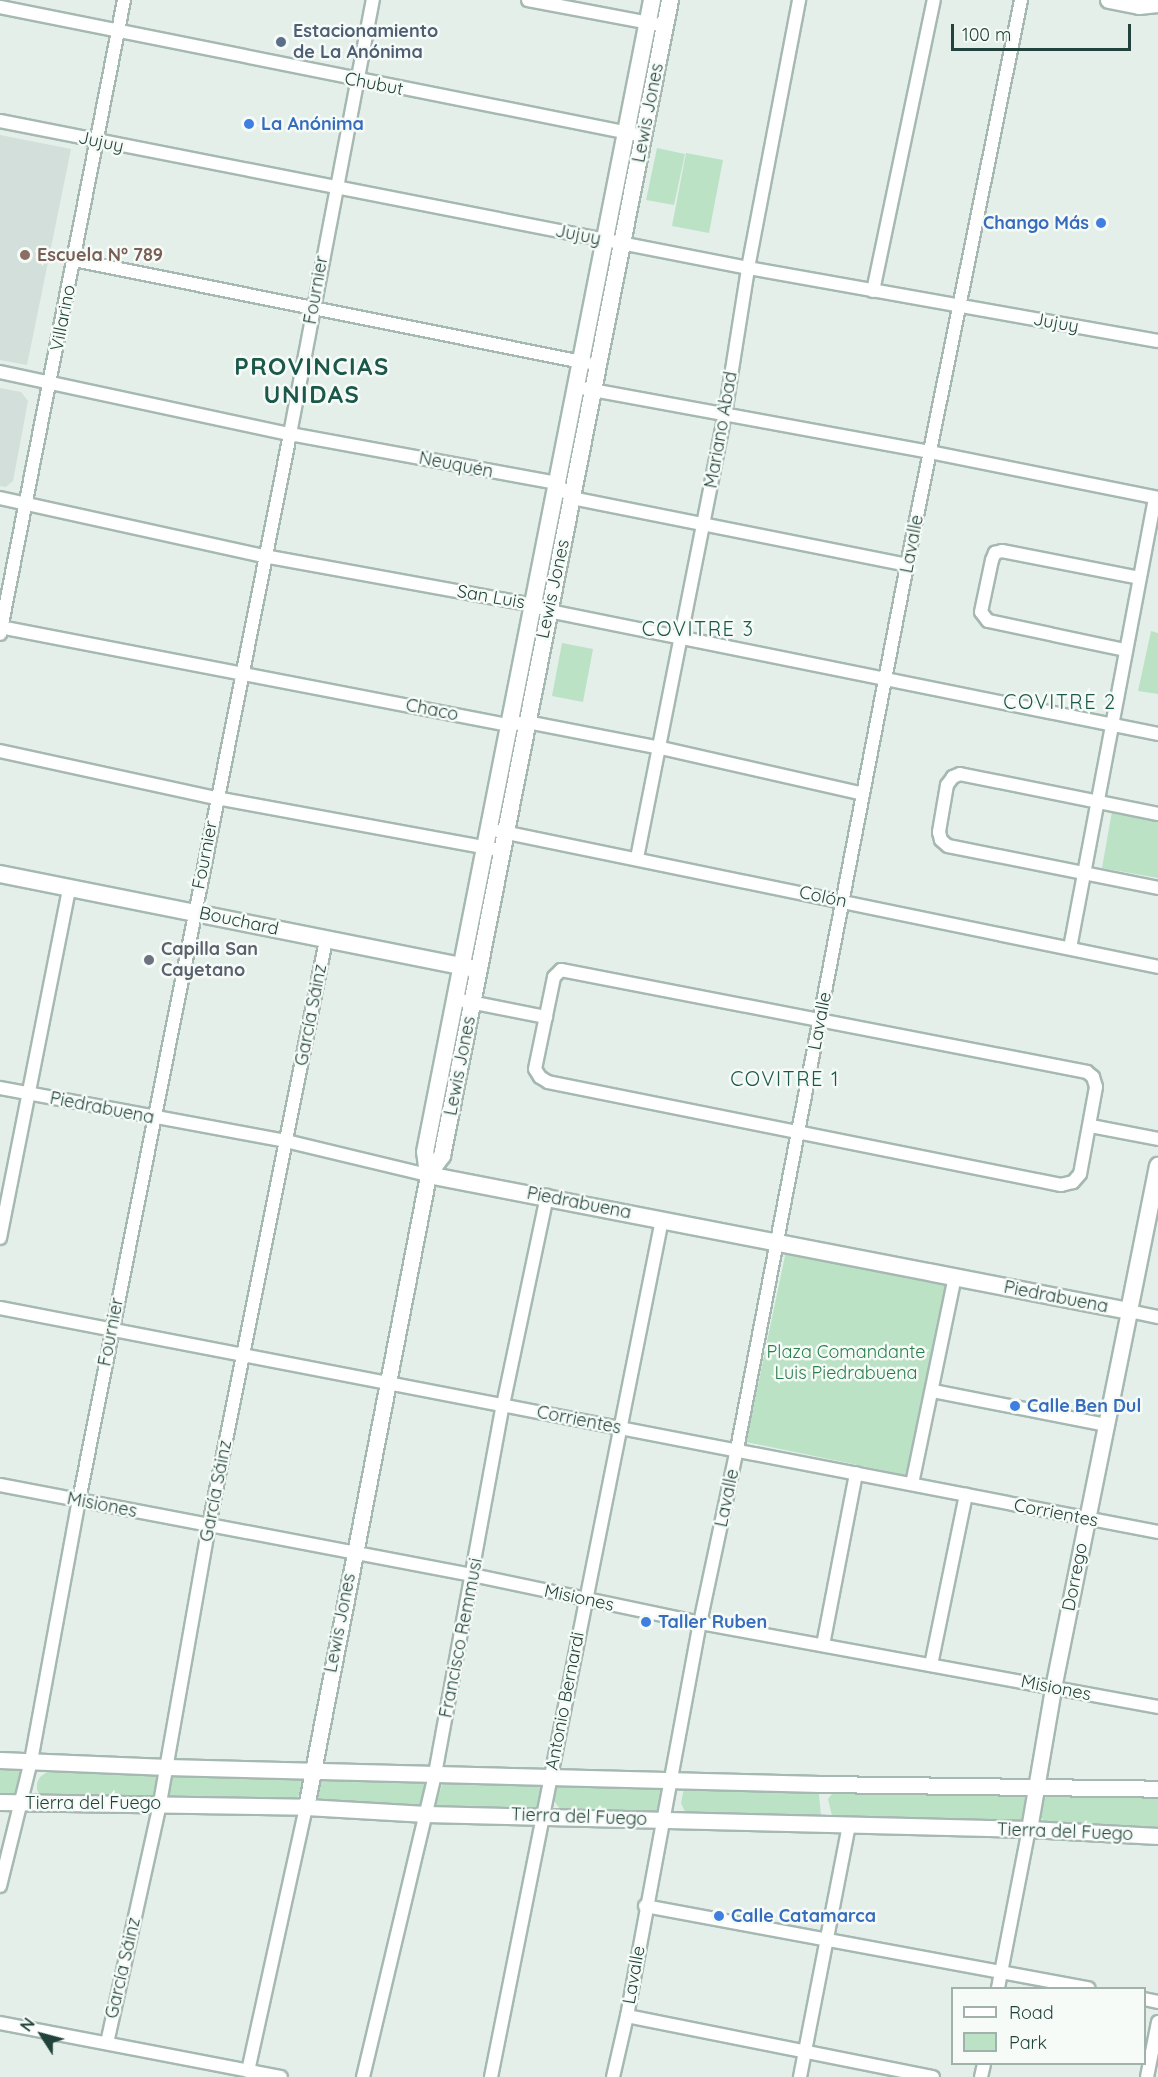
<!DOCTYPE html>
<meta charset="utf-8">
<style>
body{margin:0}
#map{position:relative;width:1158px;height:2077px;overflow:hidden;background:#e4efea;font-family:Quicksand,sans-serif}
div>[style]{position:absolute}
.built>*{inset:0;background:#d2dfda}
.green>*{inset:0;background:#bce2c6}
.roads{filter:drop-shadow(2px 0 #a6b8b2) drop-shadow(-2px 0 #a6b8b2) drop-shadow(0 2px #a6b8b2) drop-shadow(0 -2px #a6b8b2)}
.minor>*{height:12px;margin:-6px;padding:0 6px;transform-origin:6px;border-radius:6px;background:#fff}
.tertiary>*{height:15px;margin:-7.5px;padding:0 7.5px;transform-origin:7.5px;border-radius:7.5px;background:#fff}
.secondary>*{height:16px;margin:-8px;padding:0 8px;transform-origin:8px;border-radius:8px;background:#fff}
.dots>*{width:16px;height:16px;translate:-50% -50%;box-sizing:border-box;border:3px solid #f6fbf8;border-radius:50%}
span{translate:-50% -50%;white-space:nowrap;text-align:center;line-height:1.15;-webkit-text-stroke:5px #f6fbf8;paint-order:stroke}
.service-label{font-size:18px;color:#4e5e75;font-weight:700}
.left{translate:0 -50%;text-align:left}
.street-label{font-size:18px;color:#21433b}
.shop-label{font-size:18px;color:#366cbe;font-weight:700}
.right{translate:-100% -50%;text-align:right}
.education-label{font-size:18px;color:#785e54;font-weight:700}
.worship-label{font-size:18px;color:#5b616d;font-weight:700}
.park-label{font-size:18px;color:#277f4a}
.neighbourhood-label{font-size:20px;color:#1b584a;letter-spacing:1.5px}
.district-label{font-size:24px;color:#1b584a;font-weight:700;letter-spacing:1.5px}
.legend{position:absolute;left:951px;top:1987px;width:195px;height:78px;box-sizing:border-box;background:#f6fbf8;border:2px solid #a1b1ac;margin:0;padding:8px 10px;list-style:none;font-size:18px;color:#21433b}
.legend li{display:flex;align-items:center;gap:12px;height:30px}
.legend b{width:30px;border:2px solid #a1b1ac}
.north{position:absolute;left:12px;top:2005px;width:60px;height:60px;-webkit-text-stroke:4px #f6fbf8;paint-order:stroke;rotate:306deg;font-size:16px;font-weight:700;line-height:24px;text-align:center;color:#21433b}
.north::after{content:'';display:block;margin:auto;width:21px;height:27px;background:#21433b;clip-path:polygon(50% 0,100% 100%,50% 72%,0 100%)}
.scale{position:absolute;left:951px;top:24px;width:180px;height:27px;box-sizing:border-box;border:3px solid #21433b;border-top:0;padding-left:8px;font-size:18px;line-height:21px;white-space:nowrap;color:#21433b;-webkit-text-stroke:4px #f6fbf8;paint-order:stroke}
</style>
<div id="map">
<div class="built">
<i style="clip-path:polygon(0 135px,71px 149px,27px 365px,0 360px)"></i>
<i style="clip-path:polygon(0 388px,21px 392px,28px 401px,13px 481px,6px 487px,0 486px)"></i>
</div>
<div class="green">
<i style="clip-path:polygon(657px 148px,685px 154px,674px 205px,646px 200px)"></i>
<i style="clip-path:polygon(686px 153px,723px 160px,709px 233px,672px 226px)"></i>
<i style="clip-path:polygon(1151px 631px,1158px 633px,1158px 694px,1138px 691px)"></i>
<i style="clip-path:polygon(562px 643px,593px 649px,583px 702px,552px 696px)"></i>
<i style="clip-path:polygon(1112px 811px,1158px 820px,1158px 878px,1102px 868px)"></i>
<i style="clip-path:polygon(786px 1251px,946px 1284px,906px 1475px,746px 1442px)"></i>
<i style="clip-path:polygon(0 1766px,25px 1767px,18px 1792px,13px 1795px,0 1795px)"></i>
<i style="clip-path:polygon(51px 1769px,151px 1773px,159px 1780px,157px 1794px,153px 1798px,41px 1797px,37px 1790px,37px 1783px,40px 1777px)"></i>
<i style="clip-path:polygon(176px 1774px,300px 1777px,302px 1793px,291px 1802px,170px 1799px,167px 1794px,170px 1777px)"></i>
<i style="clip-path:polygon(320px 1778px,428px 1780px,429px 1795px,421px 1804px,414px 1806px,320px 1803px,318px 1799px)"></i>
<i style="clip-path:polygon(443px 1782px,544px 1783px,543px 1807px,537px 1810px,435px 1807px)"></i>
<i style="clip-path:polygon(563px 1783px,662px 1786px,668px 1788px,662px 1810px,653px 1814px,560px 1809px,554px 1801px,557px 1787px)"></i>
<i style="clip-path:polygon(688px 1786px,814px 1790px,819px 1794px,821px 1816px,815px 1819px,689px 1813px,684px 1810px,681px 1803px,684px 1788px)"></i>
<i style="clip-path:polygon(835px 1790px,1024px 1795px,1031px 1798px,1032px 1806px,1021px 1820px,1013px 1824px,833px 1820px,828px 1799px)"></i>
<i style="clip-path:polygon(1049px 1794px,1158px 1796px,1158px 1829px,1050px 1826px,1039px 1816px,1043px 1800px)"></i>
</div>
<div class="roads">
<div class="minor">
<i style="left:528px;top:0;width:139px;rotate:10.7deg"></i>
<i style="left:0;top:7px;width:647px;rotate:11.33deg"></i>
<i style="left:0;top:121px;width:762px;rotate:11.12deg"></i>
<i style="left:748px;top:268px;width:416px;rotate:10.1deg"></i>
<i style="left:74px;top:260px;width:523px;rotate:11.35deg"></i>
<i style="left:873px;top:291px;width:297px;rotate:-78.2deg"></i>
<i style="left:0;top:372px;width:297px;rotate:12.1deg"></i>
<i style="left:290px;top:434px;width:270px;rotate:10.4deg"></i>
<i style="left:556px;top:483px;width:22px;rotate:43deg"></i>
<i style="left:572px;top:498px;width:342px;rotate:11.3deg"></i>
<i style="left:576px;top:387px;width:360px;rotate:10.4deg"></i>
<i style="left:930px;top:452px;width:233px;rotate:11.4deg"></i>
<i style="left:0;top:498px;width:270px;rotate:12.4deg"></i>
<i style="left:264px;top:556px;width:273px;rotate:10.3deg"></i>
<i style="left:533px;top:605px;width:17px;rotate:21deg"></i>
<i style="left:549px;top:611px;width:621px;rotate:11.42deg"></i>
<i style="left:0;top:627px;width:517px;rotate:10.92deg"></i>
<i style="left:508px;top:725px;width:19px;rotate:-9deg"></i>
<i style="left:527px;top:722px;width:136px;rotate:11deg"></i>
<i style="left:661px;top:748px;width:207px;rotate:12.8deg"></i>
<i style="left:0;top:634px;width:646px;rotate:-78.93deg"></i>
<i style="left:1125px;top:650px;width:140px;rotate:-168deg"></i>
<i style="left:988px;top:621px;width:11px;rotate:-128deg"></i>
<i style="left:981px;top:612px;width:53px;rotate:-78.1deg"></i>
<i style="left:992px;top:560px;width:8px;rotate:-67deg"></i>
<i style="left:995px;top:553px;width:7px;rotate:-16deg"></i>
<i style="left:1002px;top:551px;width:140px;rotate:11.1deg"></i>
<i style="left:0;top:751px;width:221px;rotate:12.3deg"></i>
<i style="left:216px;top:798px;width:282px;rotate:10.4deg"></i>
<i style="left:1158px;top:814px;width:202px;rotate:-168.6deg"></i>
<i style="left:960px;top:774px;width:8px;rotate:157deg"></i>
<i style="left:953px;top:777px;width:10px;rotate:127deg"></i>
<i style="left:947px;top:785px;width:48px;rotate:99.7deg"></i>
<i style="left:939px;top:832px;width:8px;rotate:76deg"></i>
<i style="left:941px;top:840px;width:9px;rotate:41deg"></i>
<i style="left:948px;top:846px;width:214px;rotate:11.3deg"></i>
<i style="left:498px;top:831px;width:674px;rotate:11.64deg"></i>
<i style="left:637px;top:858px;width:453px;rotate:-78.8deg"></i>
<i style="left:725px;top:414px;width:148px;rotate:-81deg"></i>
<i style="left:748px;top:268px;width:273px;rotate:-79.2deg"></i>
<i style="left:1070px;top:948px;width:458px;rotate:-79.3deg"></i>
<i style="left:561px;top:970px;width:536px;rotate:10.97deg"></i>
<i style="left:1087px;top:1072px;width:8px;rotate:40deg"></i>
<i style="left:1093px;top:1077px;width:10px;rotate:73deg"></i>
<i style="left:1096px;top:1087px;width:88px;rotate:100.4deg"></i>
<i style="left:1080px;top:1174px;width:11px;rotate:131deg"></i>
<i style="left:1073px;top:1182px;width:12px;rotate:166deg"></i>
<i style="left:1061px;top:1185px;width:523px;rotate:-168.65deg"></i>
<i style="left:548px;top:1082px;width:9px;rotate:-148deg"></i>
<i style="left:540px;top:1077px;width:9px;rotate:-122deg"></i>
<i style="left:535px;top:1069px;width:94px;rotate:-78.3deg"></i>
<i style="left:554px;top:977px;width:10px;rotate:-45deg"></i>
<i style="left:455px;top:999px;width:93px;rotate:11.2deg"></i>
<i style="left:0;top:1088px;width:291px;rotate:10.5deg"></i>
<i style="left:286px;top:1141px;width:146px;rotate:13.5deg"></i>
<i style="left:1091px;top:1126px;width:68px;rotate:11deg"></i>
<i style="left:0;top:1238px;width:357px;rotate:-78.8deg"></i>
<i style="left:0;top:1308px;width:1179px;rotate:10.95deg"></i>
<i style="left:1129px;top:1311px;width:30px;rotate:12deg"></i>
<i style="left:933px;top:1391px;width:176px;rotate:11.1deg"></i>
<i style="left:912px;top:1484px;width:211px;rotate:-78.3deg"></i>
<i style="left:0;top:1485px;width:481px;rotate:10.8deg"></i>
<i style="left:473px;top:1575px;width:232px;rotate:11.9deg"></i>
<i style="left:700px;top:1623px;width:466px;rotate:10.4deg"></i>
<i style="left:823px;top:1645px;width:175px;rotate:-79.1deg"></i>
<i style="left:931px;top:1665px;width:174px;rotate:-78.4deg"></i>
<i style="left:0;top:1886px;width:129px;rotate:-76.1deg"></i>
<i style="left:31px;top:1761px;width:265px;rotate:-79.6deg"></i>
<i style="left:79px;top:1500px;width:1087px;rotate:-78.8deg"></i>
<i style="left:290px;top:434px;width:442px;rotate:-79.2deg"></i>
<i style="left:645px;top:1906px;width:451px;rotate:10.5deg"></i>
<i style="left:998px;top:1988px;width:162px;rotate:-79deg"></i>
<i style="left:1144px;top:1999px;width:14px;rotate:12deg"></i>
<i style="left:627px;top:2016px;width:312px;rotate:11.3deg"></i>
<i style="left:0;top:2023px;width:286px;rotate:10.9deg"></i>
<i style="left:107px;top:2043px;width:246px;rotate:-77.5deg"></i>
<i style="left:160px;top:1803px;width:282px;rotate:-80deg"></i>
<i style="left:209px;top:1525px;width:597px;rotate:-78.69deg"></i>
<i style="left:248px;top:2071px;width:270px;rotate:-77.6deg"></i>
<i style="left:363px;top:2077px;width:311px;rotate:-76.6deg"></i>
<i style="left:435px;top:1774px;width:375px;rotate:-79.6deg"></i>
<i style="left:503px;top:1405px;width:214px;rotate:-78.1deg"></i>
<i style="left:491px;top:2077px;width:874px;rotate:-78.72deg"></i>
<i style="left:613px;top:2077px;width:63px;rotate:-77.1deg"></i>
<i style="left:627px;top:2016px;width:400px;rotate:-79.5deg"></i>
<i style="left:700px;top:1623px;width:178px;rotate:-78deg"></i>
<i style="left:737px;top:1449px;width:900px;rotate:-79.11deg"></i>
<i style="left:907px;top:565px;width:576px;rotate:-78.59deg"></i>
<i style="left:800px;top:2077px;width:257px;rotate:-79deg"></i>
<i style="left:981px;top:2077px;width:13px;rotate:-77deg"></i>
<i style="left:1147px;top:2077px;width:56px;rotate:-78.7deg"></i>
</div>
<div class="tertiary">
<i style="left:0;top:1760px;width:167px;rotate:2.4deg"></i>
<i style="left:167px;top:1767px;width:653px;rotate:1.49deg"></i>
<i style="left:820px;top:1784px;width:338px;rotate:0.8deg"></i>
<i style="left:0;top:1802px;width:306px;rotate:0.9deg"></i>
<i style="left:306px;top:1807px;width:120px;rotate:3.3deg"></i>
<i style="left:426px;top:1814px;width:603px;rotate:1.42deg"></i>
<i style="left:1029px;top:1829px;width:129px;rotate:3.1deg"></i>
<i style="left:306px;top:1807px;width:644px;rotate:-79.07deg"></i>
<i style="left:1029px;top:1829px;width:143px;rotate:-80.3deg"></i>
<i style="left:1053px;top:1688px;width:385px;rotate:-78.6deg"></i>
</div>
<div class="secondary">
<i style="left:1109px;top:0;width:31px;rotate:11deg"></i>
<i style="left:1139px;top:6px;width:19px;rotate:-6deg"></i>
<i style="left:0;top:874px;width:479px;rotate:11.3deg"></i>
<i style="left:428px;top:1175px;width:24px;rotate:-54deg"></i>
<i style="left:442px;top:1156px;width:1178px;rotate:-78.84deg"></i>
<i style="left:428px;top:1175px;width:23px;rotate:-97deg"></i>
<i style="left:425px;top:1152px;width:1174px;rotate:-78.85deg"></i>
<i style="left:428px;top:1175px;width:714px;rotate:10.98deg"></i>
<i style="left:1129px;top:1311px;width:148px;rotate:-78.7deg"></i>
</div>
</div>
<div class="dots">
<i style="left:281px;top:42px;background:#5c6f8a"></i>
<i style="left:249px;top:124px;background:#3f7fe0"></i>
<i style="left:1101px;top:223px;background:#3f7fe0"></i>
<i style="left:25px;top:255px;background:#8d6e63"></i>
<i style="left:149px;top:960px;background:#6b7280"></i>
<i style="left:1015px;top:1406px;background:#3f7fe0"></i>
<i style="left:646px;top:1622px;background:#3f7fe0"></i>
<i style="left:719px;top:1916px;background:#3f7fe0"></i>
</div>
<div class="service-label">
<span class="left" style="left:293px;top:42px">Estacionamiento<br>de La Anónima</span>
</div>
<div class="street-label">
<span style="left:374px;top:84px;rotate:11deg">Chubut</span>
<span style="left:648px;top:113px;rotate:-79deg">Lewis Jones</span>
<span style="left:101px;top:142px;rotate:12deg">Jujuy</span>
<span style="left:578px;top:235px;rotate:11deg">Jujuy</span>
<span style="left:316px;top:290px;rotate:-80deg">Fournier</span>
<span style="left:63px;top:318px;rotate:-79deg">Villarino</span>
<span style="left:1056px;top:323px;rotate:10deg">Jujuy</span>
<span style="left:721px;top:430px;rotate:-80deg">Mariano Abad</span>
<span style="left:456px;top:465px;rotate:11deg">Neuquén</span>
<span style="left:912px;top:544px;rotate:-79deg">Lavalle</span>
<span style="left:553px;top:589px;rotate:-78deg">Lewis Jones</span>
<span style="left:491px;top:597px;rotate:10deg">San Luis</span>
<span style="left:432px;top:710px;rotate:11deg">Chaco</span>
<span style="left:205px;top:855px;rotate:-79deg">Fournier</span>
<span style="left:823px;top:897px;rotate:12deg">Colón</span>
<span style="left:239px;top:921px;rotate:12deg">Bouchard</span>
<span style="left:311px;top:1015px;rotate:-79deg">García Sáinz</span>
<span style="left:820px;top:1021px;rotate:-79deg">Lavalle</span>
<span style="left:460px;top:1066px;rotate:-79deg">Lewis Jones</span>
<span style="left:102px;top:1108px;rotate:11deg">Piedrabuena</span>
<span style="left:579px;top:1203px;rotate:11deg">Piedrabuena</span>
<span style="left:1056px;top:1297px;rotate:11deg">Piedrabuena</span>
<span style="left:111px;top:1332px;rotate:-79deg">Fournier</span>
<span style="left:579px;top:1420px;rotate:11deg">Corrientes</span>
<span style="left:216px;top:1491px;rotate:-79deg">García Sáinz</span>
<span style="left:727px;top:1498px;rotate:-78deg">Lavalle</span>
<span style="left:102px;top:1505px;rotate:11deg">Misiones</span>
<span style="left:1056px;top:1513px;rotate:11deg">Corrientes</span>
<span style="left:1075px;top:1577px;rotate:-79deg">Dorrego</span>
<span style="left:579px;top:1598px;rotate:12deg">Misiones</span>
<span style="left:340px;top:1623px;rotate:-79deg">Lewis Jones</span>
<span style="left:461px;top:1638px;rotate:-79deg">Francisco Remmusi</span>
<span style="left:1056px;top:1688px;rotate:11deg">Misiones</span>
<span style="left:565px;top:1701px;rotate:-79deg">Antonio Bernardi</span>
<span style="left:93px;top:1803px">Tierra del Fuego</span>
<span style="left:579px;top:1817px;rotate:2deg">Tierra del Fuego</span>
<span style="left:1065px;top:1832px;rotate:2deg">Tierra del Fuego</span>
<span style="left:123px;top:1968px;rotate:-77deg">García Sáinz</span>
<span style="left:634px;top:1975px;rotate:-80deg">Lavalle</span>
</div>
<div class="shop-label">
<span class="left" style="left:261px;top:124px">La Anónima</span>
<span class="right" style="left:1089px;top:223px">Chango Más</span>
<span class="left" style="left:1027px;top:1406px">Calle Ben Dul</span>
<span class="left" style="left:658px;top:1622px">Taller Ruben</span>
<span class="left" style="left:731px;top:1916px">Calle Catamarca</span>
</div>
<div class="education-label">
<span class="left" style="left:37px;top:255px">Escuela N° 789</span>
</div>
<div class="worship-label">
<span class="left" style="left:161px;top:960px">Capilla San<br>Cayetano</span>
</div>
<div class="park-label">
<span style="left:846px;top:1363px">Plaza Comandante<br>Luis Piedrabuena</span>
</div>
<div class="neighbourhood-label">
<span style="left:698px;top:628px">COVITRE 3</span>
<span style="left:1060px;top:701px">COVITRE 2</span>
<span style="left:785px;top:1078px">COVITRE 1</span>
</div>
<div class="district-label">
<span style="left:312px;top:381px">PROVINCIAS<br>UNIDAS</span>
</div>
<ul class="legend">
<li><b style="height:8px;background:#fff"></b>Road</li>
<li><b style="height:16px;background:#bce2c6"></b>Park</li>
</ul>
<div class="north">N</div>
<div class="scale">100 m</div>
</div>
